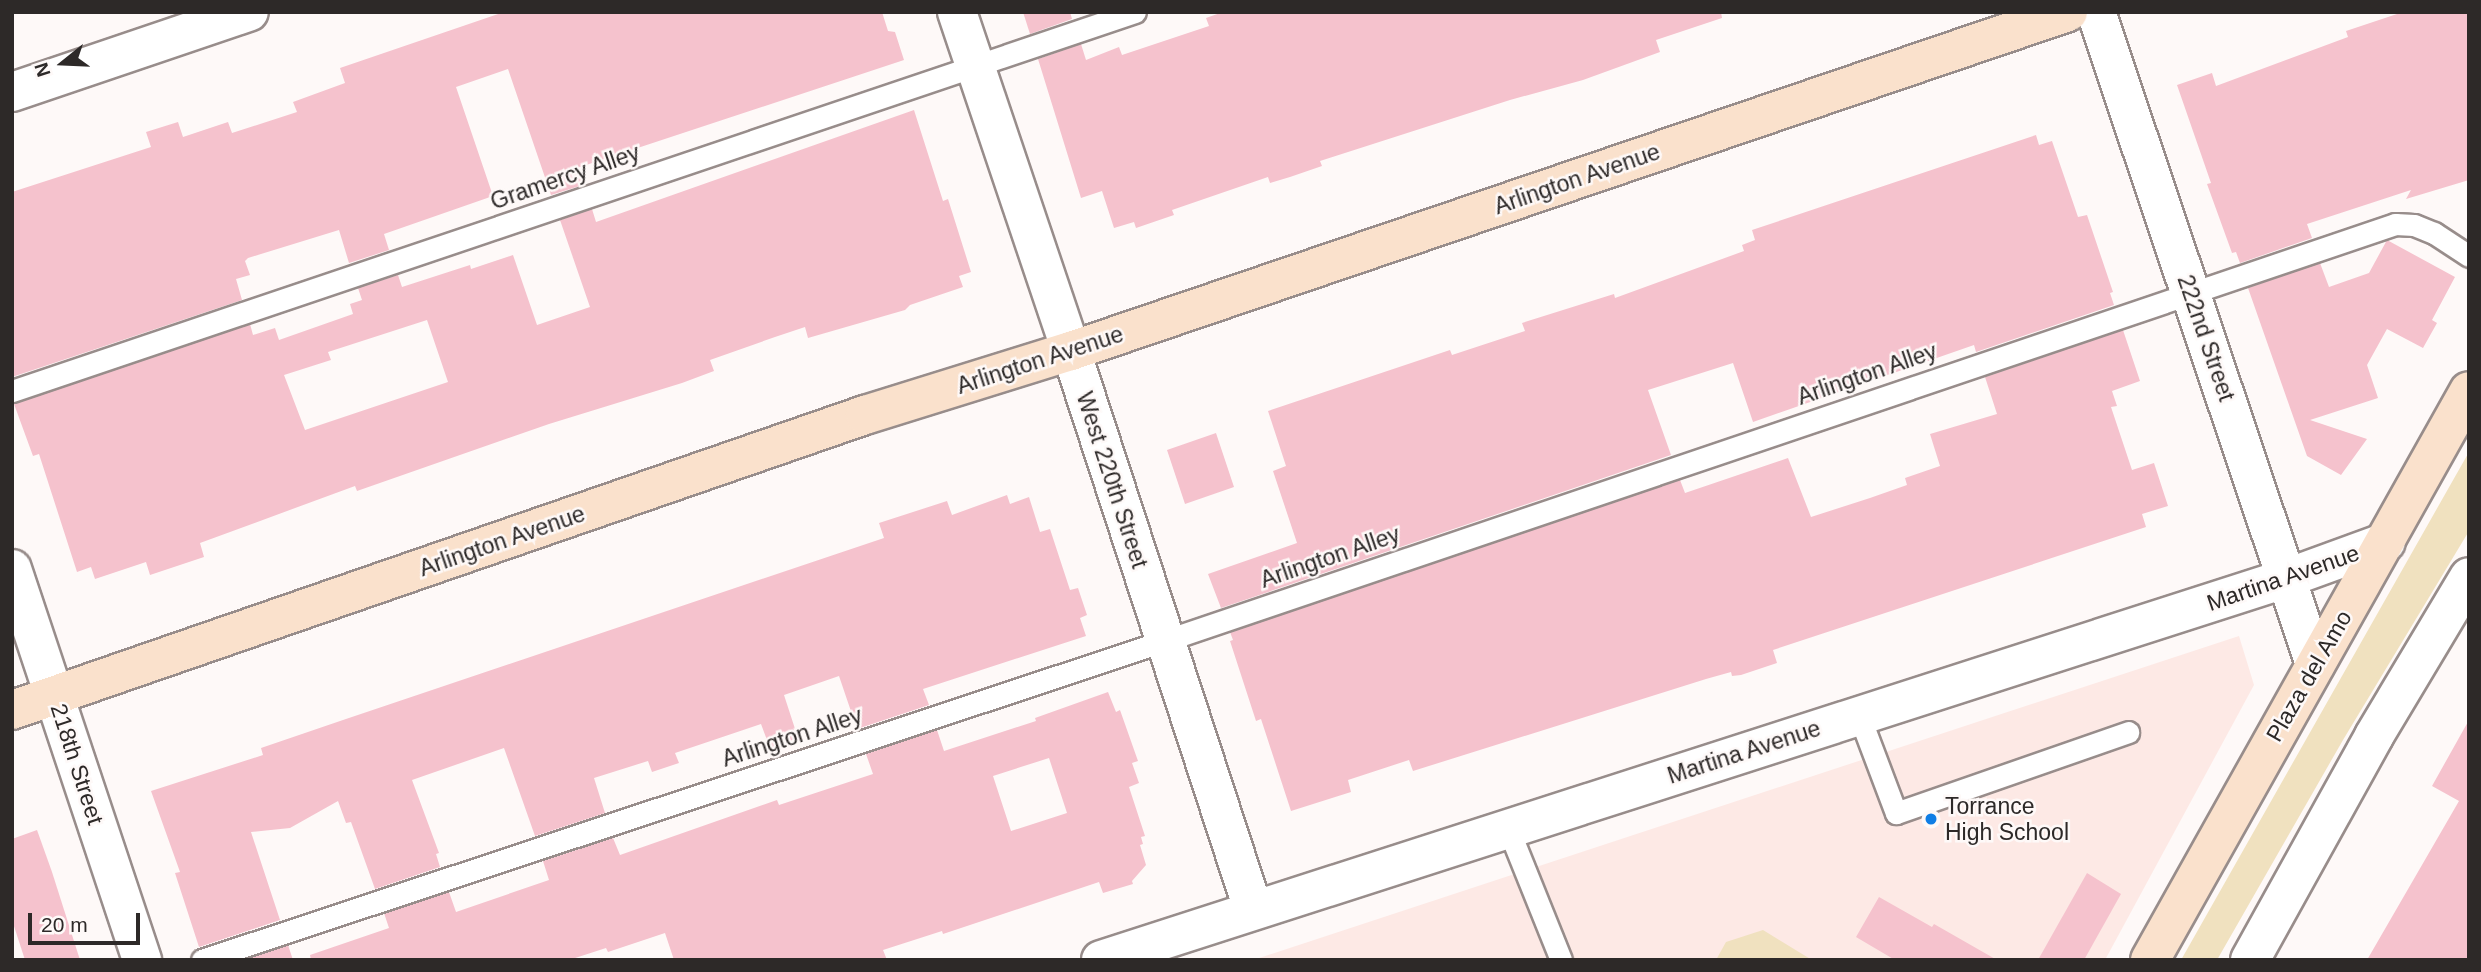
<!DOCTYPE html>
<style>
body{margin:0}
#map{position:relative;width:2481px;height:972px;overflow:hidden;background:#fef9f8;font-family:Arial,sans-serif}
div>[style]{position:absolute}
.built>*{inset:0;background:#fde9e5}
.green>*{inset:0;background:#f0e1bf}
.building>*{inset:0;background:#f5c2cd}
.roads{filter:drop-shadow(2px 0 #988d8b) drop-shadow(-2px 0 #988d8b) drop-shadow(0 2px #988d8b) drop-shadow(0 -2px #988d8b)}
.lane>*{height:21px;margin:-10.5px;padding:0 10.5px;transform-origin:10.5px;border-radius:10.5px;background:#fff}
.street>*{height:38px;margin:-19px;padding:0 19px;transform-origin:19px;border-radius:19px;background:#fff}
.secondary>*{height:38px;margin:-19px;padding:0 19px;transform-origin:19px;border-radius:19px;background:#fae1cc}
.dots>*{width:19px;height:19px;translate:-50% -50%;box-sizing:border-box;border:4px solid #fef9f8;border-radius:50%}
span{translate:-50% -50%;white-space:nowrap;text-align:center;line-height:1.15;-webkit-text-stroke:5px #fef9f8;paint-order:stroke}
.street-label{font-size:23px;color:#2d2928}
.poi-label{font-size:23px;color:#2d2928}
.left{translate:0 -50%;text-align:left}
.frame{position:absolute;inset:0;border:14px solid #2d2928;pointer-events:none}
.north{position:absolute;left:28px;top:28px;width:70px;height:70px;-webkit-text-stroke:5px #fef9f8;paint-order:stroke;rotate:252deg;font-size:19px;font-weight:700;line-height:28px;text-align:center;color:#2d2928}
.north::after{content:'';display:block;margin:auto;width:24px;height:32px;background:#2d2928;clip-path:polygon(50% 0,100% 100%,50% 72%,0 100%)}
.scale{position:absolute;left:28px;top:913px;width:112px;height:32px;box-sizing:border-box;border:4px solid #2d2928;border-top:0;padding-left:9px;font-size:21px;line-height:24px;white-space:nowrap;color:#2d2928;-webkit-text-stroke:5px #fef9f8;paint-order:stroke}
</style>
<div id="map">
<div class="built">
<i style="clip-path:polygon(2239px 636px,2254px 685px,2105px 960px,1253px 960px)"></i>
</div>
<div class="green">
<i style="clip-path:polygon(2469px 452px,2469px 531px,2343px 740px,2217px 960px,2181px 960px)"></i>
<i style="clip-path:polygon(1763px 930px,1812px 960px,1716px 960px,1726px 942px)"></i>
</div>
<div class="building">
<i style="clip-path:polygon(504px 12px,882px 12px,888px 31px,895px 32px,904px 60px,577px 168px,583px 185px,551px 195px,508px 69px,456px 87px,493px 196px,384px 234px,389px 250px,349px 263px,339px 230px,248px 258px,245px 261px,250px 275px,236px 279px,242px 300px,12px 377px,12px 192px,151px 147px,146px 132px,178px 122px,183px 137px,228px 122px,232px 133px,297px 112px,293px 102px,345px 83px,340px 68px)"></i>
<i style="clip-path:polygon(1023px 12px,1070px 12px,1072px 19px,1030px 34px)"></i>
<i style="clip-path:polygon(1223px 12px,1721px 12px,1722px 18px,1656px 40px,1660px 52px,1583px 80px,1510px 100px,1320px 161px,1322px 166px,1290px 177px,1270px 183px,1268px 177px,1172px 210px,1174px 215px,1136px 228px,1134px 222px,1114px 228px,1102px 191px,1081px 198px,1038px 59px,1081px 44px,1086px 60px,1119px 47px,1122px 55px,1209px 26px,1206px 18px)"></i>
<i style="clip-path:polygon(2403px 12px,2469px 12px,2469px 180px,2406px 199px,2411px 190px,2307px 224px,2312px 238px,2240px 263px,2236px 252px,2232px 253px,2207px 184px,2211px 183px,2177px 85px,2212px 73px,2216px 86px,2348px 37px,2346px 31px)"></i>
<i style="clip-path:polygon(evenodd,914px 110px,943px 201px,948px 199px,971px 272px,959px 276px,963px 287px,910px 305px,905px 310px,808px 338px,805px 327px,775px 337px,710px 360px,714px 371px,682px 383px,549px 424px,357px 491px,355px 486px,200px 543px,204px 557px,150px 575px,146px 562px,95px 579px,91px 567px,77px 572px,39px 454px,33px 456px,14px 404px,250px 324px,253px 335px,275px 328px,279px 340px,353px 314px,350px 304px,362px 300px,358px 288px,398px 275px,402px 287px,470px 265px,471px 269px,513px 255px,537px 325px,590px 307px,560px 220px,592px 209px,596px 222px,914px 110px,427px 320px,448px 382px,305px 430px,284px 375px,331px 360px,328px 352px,427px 320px)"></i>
<i style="clip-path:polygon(2036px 135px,2039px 145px,2052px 141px,2078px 217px,2087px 215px,2113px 292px,2110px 293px,2114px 305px,1976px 352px,1974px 345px,1753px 422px,1733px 363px,1648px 390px,1671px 455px,1221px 608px,1208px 574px,1297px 543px,1273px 471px,1286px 466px,1268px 411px,1450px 350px,1452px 355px,1525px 331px,1522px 323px,1614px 294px,1615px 298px,1744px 251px,1742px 245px,1755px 240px,1752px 230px)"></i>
<i style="clip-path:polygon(2387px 240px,2455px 277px,2432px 320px,2437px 323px,2423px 348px,2387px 329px,2367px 365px,2378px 398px,2310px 420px,2367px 439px,2341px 475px,2307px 456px,2248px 288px,2320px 263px,2329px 287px,2369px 273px)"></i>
<i style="clip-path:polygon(2123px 330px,2140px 381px,2112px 391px,2117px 406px,2111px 407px,2132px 470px,2154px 463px,2168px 506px,2142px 514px,2146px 527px,1773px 650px,1777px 663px,1741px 675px,1732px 676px,1731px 672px,1706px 679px,1413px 771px,1409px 760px,1348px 780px,1351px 792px,1291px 811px,1261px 719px,1256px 721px,1230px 641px,1233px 640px,1230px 632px,1680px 480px,1685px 493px,1788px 458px,1811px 517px,1870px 498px,1907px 485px,1905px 478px,1940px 466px,1930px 434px,1997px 414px,1985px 377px)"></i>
<i style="clip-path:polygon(1216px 433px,1234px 487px,1185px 504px,1167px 450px)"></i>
<i style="clip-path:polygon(1007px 495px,1010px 504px,1029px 497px,1040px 532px,1050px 529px,1070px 590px,1078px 588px,1087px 615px,1080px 618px,1086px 636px,923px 689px,929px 705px,857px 729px,839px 676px,784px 695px,798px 738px,770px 748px,761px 724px,675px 753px,679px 763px,652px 772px,648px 761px,594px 778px,605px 813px,535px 836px,504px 748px,412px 780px,439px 853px,436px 854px,440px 867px,375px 889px,351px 822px,346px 823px,338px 801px,290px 828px,251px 832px,280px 920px,199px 947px,175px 873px,180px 872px,151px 791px,263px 755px,261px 748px,343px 720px,884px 538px,879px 523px,947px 501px,952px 515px)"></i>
<i style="clip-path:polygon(evenodd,1108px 692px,1116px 712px,1120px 710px,1138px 761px,1132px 763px,1139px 783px,1129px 787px,1145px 836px,1141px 837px,1143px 844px,1140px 845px,1146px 865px,1132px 881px,1133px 884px,1103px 893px,1099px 882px,943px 934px,942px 931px,883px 950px,887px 960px,674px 960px,665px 933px,608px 952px,606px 948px,569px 960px,311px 960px,310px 955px,389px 928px,384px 913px,449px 892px,456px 912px,549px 880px,543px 861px,613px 838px,620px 855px,777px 800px,779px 805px,873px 774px,866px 754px,937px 730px,944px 751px,1036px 721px,1035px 718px,1108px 692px,1049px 758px,1067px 813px,1011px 831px,993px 776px,1049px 758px)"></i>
<i style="clip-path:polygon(2469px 720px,2469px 960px,2367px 960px,2459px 801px,2432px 786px)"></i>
<i style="clip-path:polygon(37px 830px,52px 872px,80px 960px,25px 960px,12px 920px,12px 839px)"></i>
<i style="clip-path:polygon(2087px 873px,2121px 894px,2084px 960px,2038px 960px)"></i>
<i style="clip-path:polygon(1879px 897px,1932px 927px,1934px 924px,1997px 960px,1895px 960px,1856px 937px)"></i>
<i style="clip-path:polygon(288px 945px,293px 960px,244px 960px)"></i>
</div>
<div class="roads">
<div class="lane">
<i style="left:12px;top:391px;width:1185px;rotate:-18.65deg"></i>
<i style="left:1859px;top:715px;width:105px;rotate:69.3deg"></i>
<i style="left:1896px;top:813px;width:246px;rotate:-19.2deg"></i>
<i style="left:1508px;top:828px;width:142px;rotate:68.1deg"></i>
<i style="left:202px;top:960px;width:1014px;rotate:-18.35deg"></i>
<i style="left:1164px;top:641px;width:1300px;rotate:-18.71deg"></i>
<i style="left:2395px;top:224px;width:19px;rotate:3deg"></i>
<i style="left:2414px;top:225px;width:22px;rotate:22deg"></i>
<i style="left:2434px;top:233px;width:42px;rotate:33.3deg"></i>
</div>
<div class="street">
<i style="left:957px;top:12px;width:358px;rotate:71.4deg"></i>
<i style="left:1071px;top:351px;width:587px;rotate:71.94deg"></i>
<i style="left:2096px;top:12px;width:688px;rotate:71.43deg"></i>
<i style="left:12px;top:92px;width:250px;rotate:-18.7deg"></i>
<i style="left:12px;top:569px;width:412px;rotate:71.6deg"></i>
<i style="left:1101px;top:960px;width:1246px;rotate:-17.85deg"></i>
<i style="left:2287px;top:578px;width:105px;rotate:-20deg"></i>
<i style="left:2250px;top:960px;width:256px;rotate:-61deg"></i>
<i style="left:2374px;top:736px;width:185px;rotate:-59.1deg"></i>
</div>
<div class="secondary">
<i style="left:12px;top:710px;width:903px;rotate:-19.08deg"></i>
<i style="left:865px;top:415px;width:216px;rotate:-17.3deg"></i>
<i style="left:1071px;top:351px;width:1053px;rotate:-18.78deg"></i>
<i style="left:2150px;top:960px;width:652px;rotate:-60.72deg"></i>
</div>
</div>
<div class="dots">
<i style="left:1931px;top:819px;background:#107ee5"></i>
</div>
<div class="street-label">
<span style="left:565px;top:177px;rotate:-19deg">Gramercy Alley</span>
<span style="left:1577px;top:179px;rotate:-19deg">Arlington Avenue</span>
<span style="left:2206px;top:338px;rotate:71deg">222nd Street</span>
<span style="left:1040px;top:360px;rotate:-18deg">Arlington Avenue</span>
<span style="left:1867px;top:374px;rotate:-19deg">Arlington Alley</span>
<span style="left:1112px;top:480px;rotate:72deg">West 220th Street</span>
<span style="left:502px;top:541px;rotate:-19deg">Arlington Avenue</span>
<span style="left:1330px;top:557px;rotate:-19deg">Arlington Alley</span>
<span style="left:2283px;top:578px;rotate:-19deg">Martina Avenue</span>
<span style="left:2309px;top:676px;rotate:-60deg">Plaza del Amo</span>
<span style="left:792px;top:737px;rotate:-18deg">Arlington Alley</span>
<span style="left:1744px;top:752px;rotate:-18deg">Martina Avenue</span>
<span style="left:77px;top:764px;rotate:72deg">218th Street</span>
</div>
<div class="poi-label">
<span class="left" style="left:1945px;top:819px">Torrance<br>High School</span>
</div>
<div class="frame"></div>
<div class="north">N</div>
<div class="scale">20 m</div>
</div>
